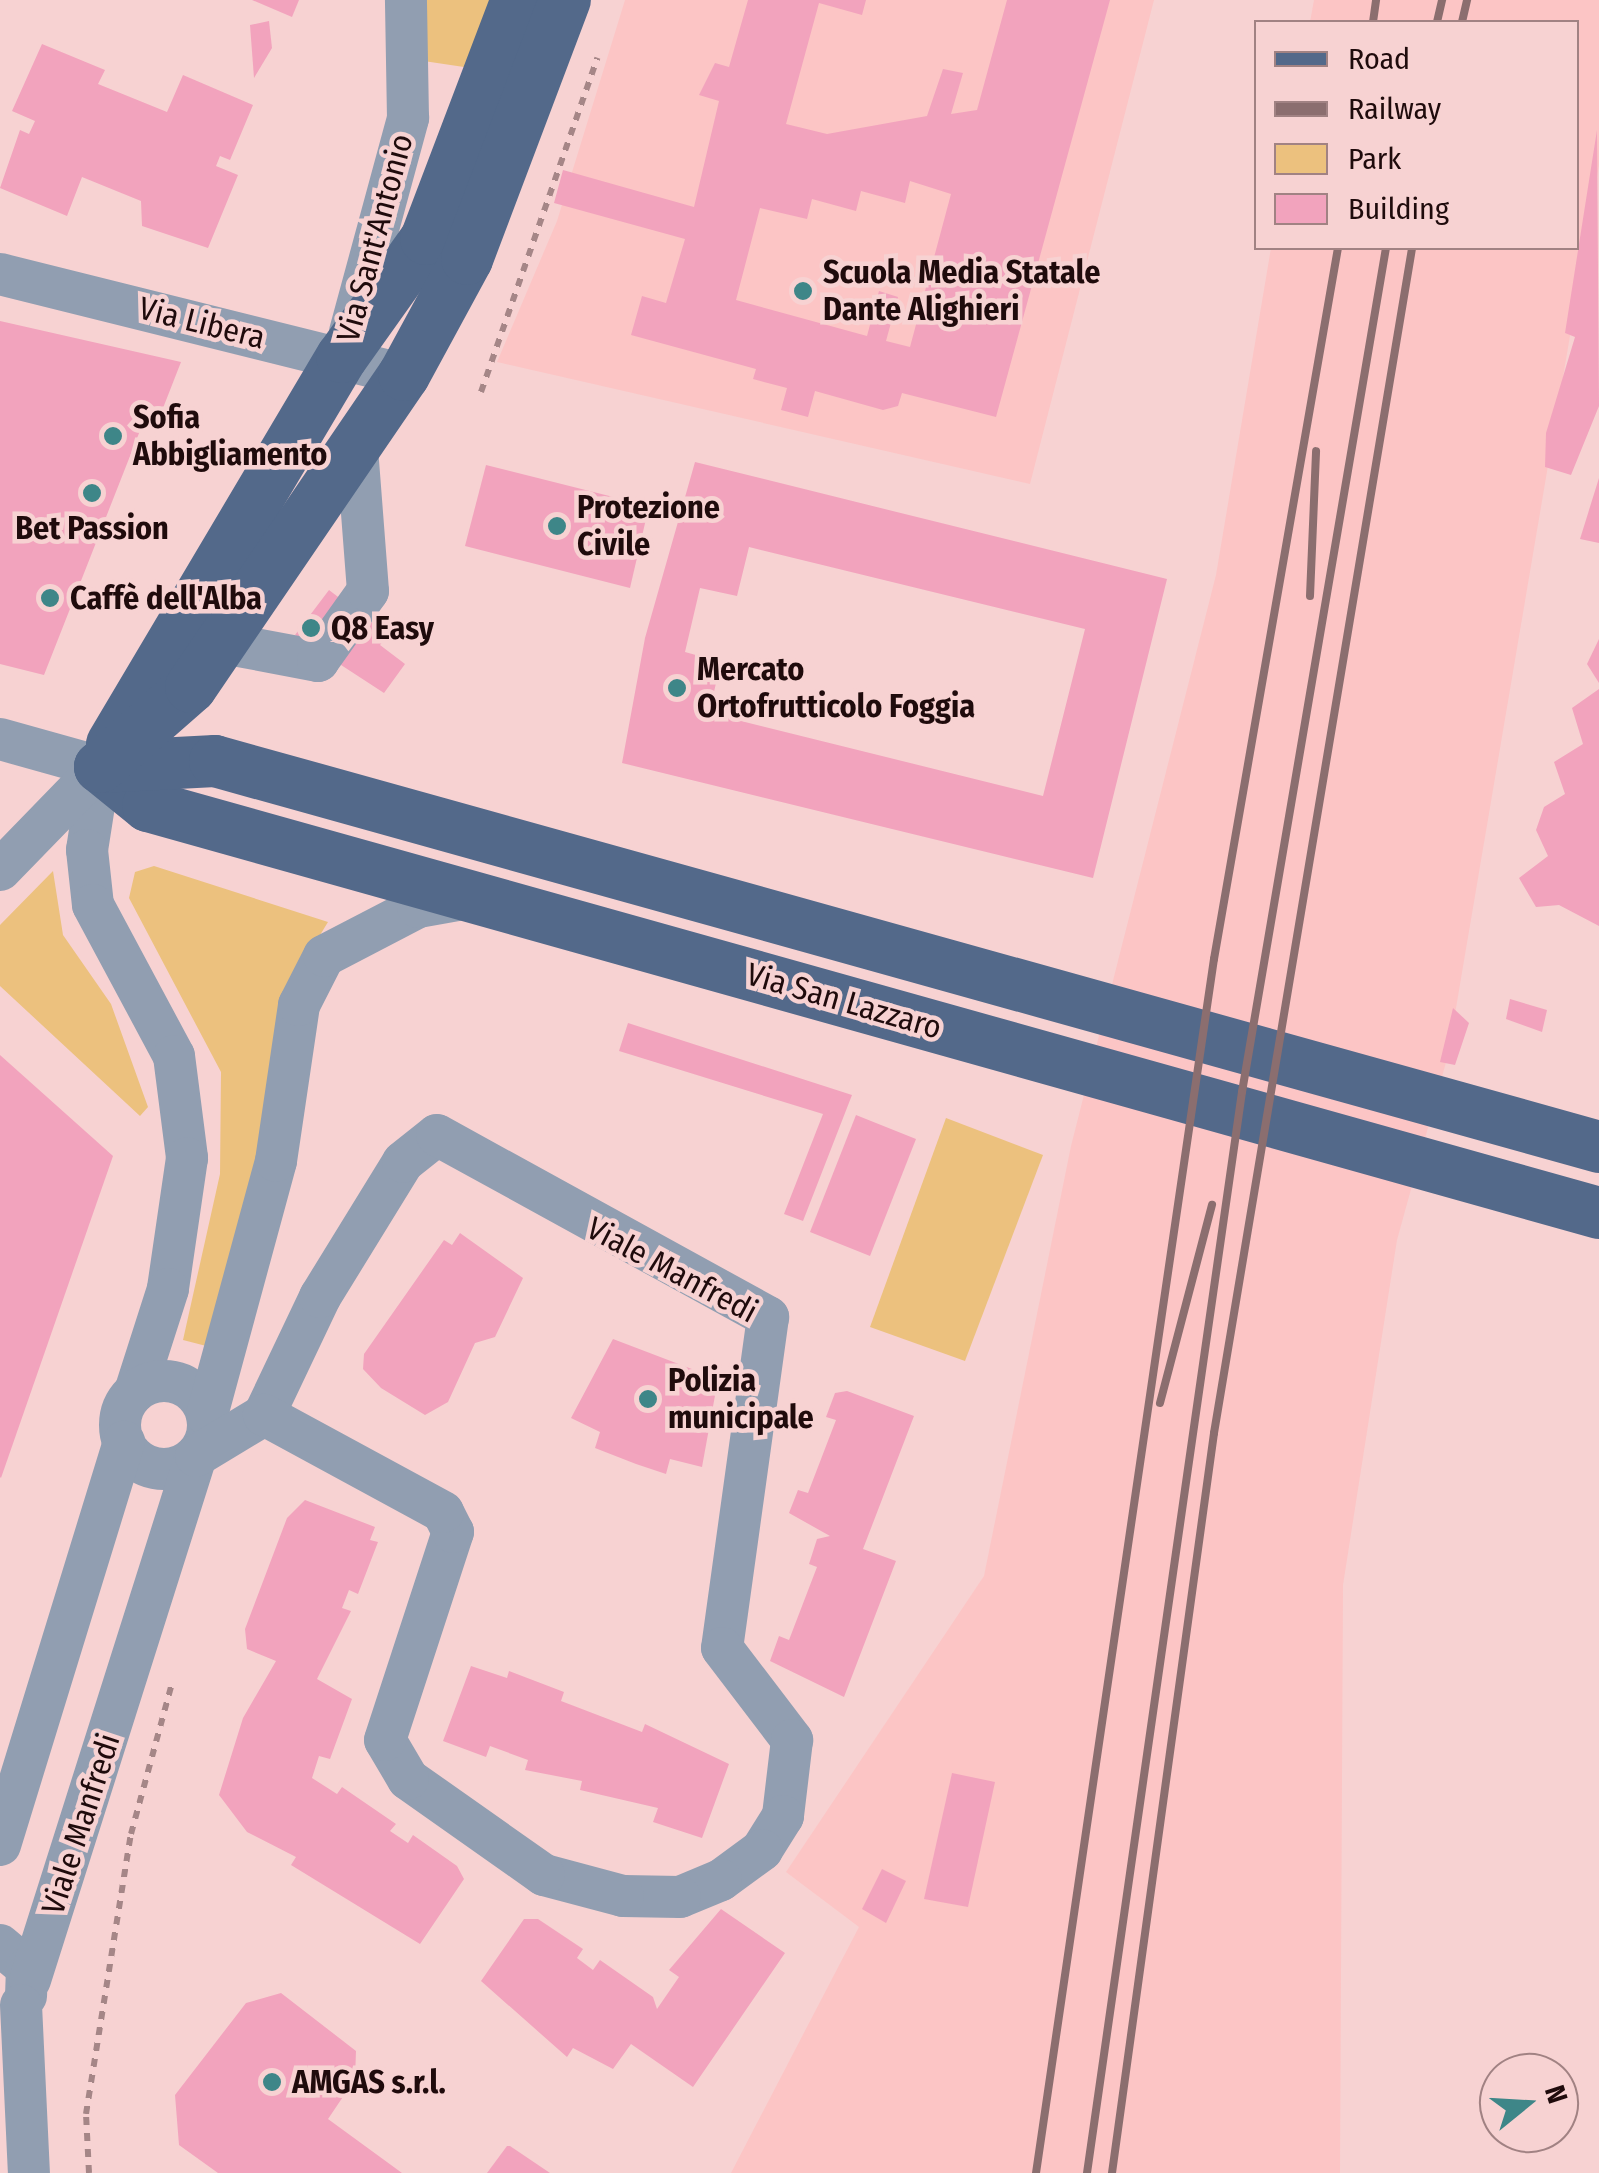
<!DOCTYPE html>
<meta charset="utf-8">
<style>
body{margin:0}
#map{position:relative;width:1599px;height:2173px;overflow:hidden;background:#f7d2d2;font-family:"Fira Sans Condensed",sans-serif}
div>[style]{position:absolute}
.built>*{inset:0;background:#fcc5c5}
.green>*{inset:0;background:#ecc17e}
.building>*{inset:0;background:#f2a3bd}
.path>*{height:6px;margin-top:-3px;transform-origin:0;background:repeating-linear-gradient(90deg,#a58687 0 8px,transparent 0 16px)}
.minor>*{height:42px;margin:-21px;padding:0 21px;transform-origin:21px;border-radius:21px;background:#919eb1}
.minor>.ring{margin:-21px;padding:0;box-sizing:content-box;background:none;border:42px solid #919eb1;border-radius:50%}
.major>*{height:52px;margin:-26px;padding:0 26px;transform-origin:26px;border-radius:26px;background:#53698a}
.rail>*{height:8px;margin:-4px;padding:0 4px;transform-origin:4px;border-radius:4px;background:#8b6e6f}
.dots>*{width:28px;height:28px;translate:-50% -50%;box-sizing:border-box;border:5px solid #f7d2d2;border-radius:50%}
span{translate:-50% -50%;white-space:nowrap;text-align:center;line-height:1.15;-webkit-text-stroke:9px #f7d2d2;paint-order:stroke}
.street-label{font-size:32px;color:#1f0b0c}
.poi-label{font-size:32px;color:#1f0b0c;font-weight:700}
.left{translate:0 -50%;text-align:left}
.legend{position:absolute;left:1254px;top:20px;width:325px;height:230px;box-sizing:border-box;background:#f7d2d2;border:2px solid #a18283;margin:0;padding:12px 18px;list-style:none;font-size:30px;color:#1f0b0c}
.legend li{display:flex;align-items:center;gap:20px;height:50px}
.legend b{width:50px;border:2px solid #a18283}
.north{position:absolute;left:1479px;top:2053px;width:100px;height:100px;box-sizing:border-box;background:#f7d2d2;border:2px solid #a18283;border-radius:50%;rotate:72deg;font-size:28px;font-weight:700;line-height:40px;text-align:center;color:#1f0b0c}
.north::after{content:'';display:block;margin:auto;width:35px;height:45px;background:#3e8688;clip-path:polygon(50% 0,100% 100%,50% 72%,0 100%)}
</style>
<div id="map">
<div class="built">
<i style="clip-path:polygon(625px 0,1154px 0,1030px 484px,497px 362px,557px 221px)"></i>
<i style="clip-path:polygon(1314px 0,1599px 0,1599px 165px,1448px 1055px,1397px 1240px,1343px 1585px,1340px 2173px,731px 2173px,859px 1927px,786px 1872px,984px 1576px,1071px 1146px,1216px 575px,1271px 248px,1576px 248px,1576px 22px,1310px 22px)"></i>
</div>
<div class="green">
<i style="clip-path:polygon(419px 0,504px 0,484px 70px,417px 60px)"></i>
<i style="clip-path:polygon(154px 866px,328px 922px,306px 958px,214px 1348px,183px 1340px,220px 1174px,221px 1072px,129px 898px,135px 872px)"></i>
<i style="clip-path:polygon(53px 871px,63px 935px,111px 1004px,148px 1107px,140px 1116px,0 986px,0 925px)"></i>
<i style="clip-path:polygon(946px 1118px,1043px 1155px,965px 1361px,870px 1327px)"></i>
</div>
<div class="building">
<i style="clip-path:polygon(252px 0,299px 0,292px 17px)"></i>
<i style="clip-path:polygon(evenodd,748px 0,866px 0,862px 15px,819px 3px,786px 124px,827px 134px,927px 116px,943px 69px,963px 73px,951px 114px,977px 110px,1007px 0,1110px 0,996px 417px,902px 393px,898px 406px,883px 410px,815px 391px,808px 417px,781px 410px,787px 388px,753px 379px,756px 369px,631px 335px,642px 296px,666px 303px,685px 239px,554px 203px,563px 170px,694px 207px,719px 101px,699px 95px,715px 63px,729px 67px,748px 0,910px 181px,951px 194px,910px 347px,886px 341px,898px 297px,879px 291px,867px 336px,736px 300px,760px 208px,807px 219px,812px 199px,856px 211px,861px 191px,905px 203px,910px 181px)"></i>
<i style="clip-path:polygon(269px 21px,272px 48px,254px 78px,250px 25px)"></i>
<i style="clip-path:polygon(42px 44px,105px 70px,98px 84px,167px 112px,183px 75px,253px 105px,230px 160px,220px 156px,216px 166px,238px 175px,208px 248px,142px 226px,141px 201px,82px 177px,67px 216px,0 188px,20px 130px,29px 134px,35px 121px,12px 111px)"></i>
<i style="clip-path:polygon(1597px 130px,1599px 406px,1571px 475px,1545px 467px,1546px 433px,1575px 337px,1565px 333px)"></i>
<i style="clip-path:polygon(0 321px,181px 362px,156px 426px,143px 423px,44px 675px,0 664px)"></i>
<i style="clip-path:polygon(evenodd,695px 462px,1167px 579px,1093px 878px,622px 763px,645px 638px,695px 462px,749px 547px,1085px 629px,1043px 796px,709px 713px,721px 662px,685px 652px,700px 588px,737px 596px,749px 547px)"></i>
<i style="clip-path:polygon(486px 465px,649px 506px,630px 588px,465px 546px)"></i>
<i style="clip-path:polygon(1599px 478px,1599px 543px,1580px 539px)"></i>
<i style="clip-path:polygon(329px 590px,388px 635px,380px 645px,405px 664px,384px 693px,295px 635px)"></i>
<i style="clip-path:polygon(1599px 639px,1599px 683px,1587px 664px)"></i>
<i style="clip-path:polygon(1599px 689px,1599px 926px,1559px 905px,1536px 907px,1519px 878px,1548px 856px,1536px 830px,1544px 807px,1565px 794px,1554px 762px,1583px 744px,1572px 708px)"></i>
<i style="clip-path:polygon(1510px 999px,1547px 1010px,1542px 1032px,1506px 1019px)"></i>
<i style="clip-path:polygon(1453px 1008px,1469px 1023px,1455px 1065px,1440px 1062px)"></i>
<i style="clip-path:polygon(628px 1023px,852px 1095px,803px 1221px,784px 1214px,823px 1114px,619px 1051px)"></i>
<i style="clip-path:polygon(0 1055px,113px 1156px,1px 1478px,0 1477px)"></i>
<i style="clip-path:polygon(856px 1115px,916px 1139px,870px 1256px,810px 1232px)"></i>
<i style="clip-path:polygon(460px 1233px,523px 1278px,495px 1337px,475px 1343px,448px 1402px,425px 1415px,381px 1388px,363px 1369px,364px 1354px,444px 1240px,452px 1245px)"></i>
<i style="clip-path:polygon(613px 1339px,718px 1379px,702px 1467px,670px 1459px,666px 1474px,636px 1464px,595px 1448px,600px 1432px,571px 1418px)"></i>
<i style="clip-path:polygon(847px 1391px,914px 1416px,863px 1549px,896px 1561px,844px 1697px,770px 1661px,779px 1636px,789px 1640px,817px 1567px,809px 1564px,817px 1539px,830px 1536px,789px 1513px,798px 1490px,808px 1493px,836px 1420px,826px 1417px,835px 1393px)"></i>
<i style="clip-path:polygon(305px 1500px,375px 1527px,370px 1540px,378px 1542px,358px 1594px,349px 1590px,342px 1608px,351px 1611px,317px 1679px,352px 1699px,330px 1759px,319px 1756px,312px 1778px,337px 1794px,342px 1787px,396px 1824px,390px 1831px,408px 1843px,413px 1835px,457px 1866px,464px 1879px,420px 1944px,291px 1865px,296px 1857px,247px 1832px,219px 1795px,243px 1718px,276px 1661px,247px 1649px,245px 1629px,287px 1518px)"></i>
<i style="clip-path:polygon(471px 1666px,507px 1678px,509px 1671px,564px 1692px,561px 1701px,642px 1732px,645px 1724px,729px 1764px,702px 1838px,653px 1822px,658px 1808px,580px 1790px,582px 1781px,525px 1770px,528px 1760px,490px 1746px,486px 1757px,443px 1741px)"></i>
<i style="clip-path:polygon(952px 1773px,995px 1782px,968px 1907px,924px 1899px)"></i>
<i style="clip-path:polygon(882px 1869px,906px 1881px,886px 1923px,862px 1909px)"></i>
<i style="clip-path:polygon(721px 1909px,785px 1953px,693px 2087px,631px 2044px,613px 2069px,573px 2048px,567px 2057px,481px 1981px,524px 1919px,538px 1919px,583px 1949px,577px 1958px,593px 1970px,600px 1960px,653px 1997px,657px 2009px,679px 1977px,669px 1970px)"></i>
<i style="clip-path:polygon(281px 1993px,356px 2051px,355px 2079px,328px 2119px,402px 2173px,218px 2173px,179px 2145px,175px 2095px,246px 2003px)"></i>
<i style="clip-path:polygon(507px 2146px,510px 2146px,550px 2173px,487px 2173px)"></i>
</div>
<div class="path">
<i style="left:481px;top:392px;width:354px;rotate:-70.8deg"></i>
<i style="left:89px;top:2173px;width:59px;rotate:-92.9deg"></i>
<i style="left:86px;top:2114px;width:284px;rotate:-80.9deg"></i>
<i style="left:131px;top:1834px;width:156px;rotate:-74.8deg"></i>
</div>
<div class="minor">
<i style="left:0;top:274px;width:416px;rotate:14deg"></i>
<i style="left:350px;top:332px;width:222px;rotate:-74.8deg"></i>
<i style="left:408px;top:118px;width:118px;rotate:-91deg"></i>
<i style="left:223px;top:643px;width:97px;rotate:10.7deg"></i>
<i style="left:318px;top:661px;width:86px;rotate:-54.5deg"></i>
<i style="left:368px;top:591px;width:144px;rotate:-94.4deg"></i>
<i style="left:0;top:739px;width:104px;rotate:15.6deg"></i>
<i style="left:100px;top:767px;width:84px;rotate:98.9deg"></i>
<i style="left:87px;top:850px;width:55px;rotate:83.8deg"></i>
<i style="left:93px;top:905px;width:171px;rotate:61.8deg"></i>
<i style="left:174px;top:1056px;width:103px;rotate:82.7deg"></i>
<i style="left:187px;top:1158px;width:132px;rotate:98.3deg"></i>
<i style="left:168px;top:1289px;width:108px;rotate:107.8deg"></i>
<i style="left:0;top:870px;width:144px;rotate:-45.8deg"></i>
<i class="ring" style="left:120px;top:1381px;width:46px;height:46px"></i>
<i style="left:207px;top:1415px;width:263px;rotate:-74.8deg"></i>
<i style="left:276px;top:1161px;width:158px;rotate:-81.6deg"></i>
<i style="left:299px;top:1005px;width:55px;rotate:-63deg"></i>
<i style="left:324px;top:956px;width:106px;rotate:-27.5deg"></i>
<i style="left:418px;top:907px;width:57px;rotate:-10.1deg"></i>
<i style="left:0;top:1845px;width:422px;rotate:-72.9deg"></i>
<i style="left:0;top:1945px;width:35px;rotate:40deg"></i>
<i style="left:27px;top:1968px;width:28px;rotate:92deg"></i>
<i style="left:30px;top:1980px;width:550px;rotate:-72.42deg"></i>
<i style="left:196px;top:1456px;width:79px;rotate:-31.1deg"></i>
<i style="left:264px;top:1415px;width:131px;rotate:-64.6deg"></i>
<i style="left:320px;top:1297px;width:158px;rotate:-58.4deg"></i>
<i style="left:403px;top:1162px;width:43px;rotate:-38.5deg"></i>
<i style="left:437px;top:1135px;width:378px;rotate:28.8deg"></i>
<i style="left:768px;top:1317px;width:334px;rotate:97.9deg"></i>
<i style="left:722px;top:1648px;width:116px;rotate:52.7deg"></i>
<i style="left:792px;top:1740px;width:77px;rotate:96.8deg"></i>
<i style="left:783px;top:1816px;width:40px;rotate:122deg"></i>
<i style="left:762px;top:1850px;width:51px;rotate:143.8deg"></i>
<i style="left:721px;top:1880px;width:44px;rotate:157.5deg"></i>
<i style="left:680px;top:1897px;width:57px;rotate:-179deg"></i>
<i style="left:623px;top:1896px;width:82px;rotate:-165.1deg"></i>
<i style="left:544px;top:1875px;width:166px;rotate:-144.8deg"></i>
<i style="left:408px;top:1779px;width:45px;rotate:-120.5deg"></i>
<i style="left:385px;top:1740px;width:219px;rotate:-71.9deg"></i>
<i style="left:453px;top:1532px;width:22px;rotate:-117deg"></i>
<i style="left:443px;top:1512px;width:204px;rotate:-151.5deg"></i>
<i style="left:21px;top:2005px;width:168px;rotate:87.3deg"></i>
</div>
<div class="major">
<i style="left:112px;top:744px;width:450px;rotate:-59.3deg"></i>
<i style="left:342px;top:357px;width:145px;rotate:-54.6deg"></i>
<i style="left:426px;top:239px;width:256px;rotate:-69.2deg"></i>
<i style="left:100px;top:767px;width:62px;rotate:39.1deg"></i>
<i style="left:148px;top:806px;width:1507px;rotate:15.67deg"></i>
<i style="left:100px;top:767px;width:115px;rotate:-3deg"></i>
<i style="left:215px;top:761px;width:1437px;rotate:15.58deg"></i>
<i style="left:100px;top:767px;width:121px;rotate:-41.3deg"></i>
<i style="left:191px;top:687px;width:378px;rotate:-55.7deg"></i>
<i style="left:404px;top:375px;width:132px;rotate:-61.5deg"></i>
<i style="left:467px;top:259px;width:277px;rotate:-69.3deg"></i>
</div>
<div class="rail">
<i style="left:1373px;top:22px;width:22px;rotate:-82deg"></i>
<i style="left:1437px;top:22px;width:23px;rotate:-77deg"></i>
<i style="left:1462px;top:22px;width:23px;rotate:-77deg"></i>
<i style="left:1310px;top:596px;width:145px;rotate:-87.6deg"></i>
<i style="left:1160px;top:1403px;width:205px;rotate:-75.3deg"></i>
<i style="left:1036px;top:2173px;width:1227px;rotate:-81.66deg"></i>
<i style="left:1214px;top:959px;width:722px;rotate:-80.11deg"></i>
<i style="left:1087px;top:2173px;width:1092px;rotate:-81.84deg"></i>
<i style="left:1242px;top:1092px;width:856px;rotate:-80.32deg"></i>
<i style="left:1112px;top:2173px;width:747px;rotate:-82.15deg"></i>
<i style="left:1214px;top:1433px;width:1201px;rotate:-80.51deg"></i>
</div>
<div class="dots">
<i style="left:803px;top:291px;background:#3e8688"></i>
<i style="left:113px;top:436px;background:#3e8688"></i>
<i style="left:92px;top:493px;background:#3e8688"></i>
<i style="left:557px;top:526px;background:#3e8688"></i>
<i style="left:50px;top:598px;background:#3e8688"></i>
<i style="left:311px;top:628px;background:#3e8688"></i>
<i style="left:677px;top:688px;background:#3e8688"></i>
<i style="left:648px;top:1399px;background:#3e8688"></i>
<i style="left:272px;top:2082px;background:#3e8688"></i>
</div>
<div class="street-label">
<span style="left:375px;top:238px;rotate:-75deg">Via Sant'Antonio</span>
<span style="left:202px;top:323px;rotate:14deg">Via Libera</span>
<span style="left:844px;top:1001px;rotate:16deg">Via San Lazzaro</span>
<span style="left:672px;top:1270px;rotate:28deg">Viale Manfredi</span>
<span style="left:81px;top:1824px;rotate:-72deg">Viale Manfredi</span>
</div>
<div class="poi-label">
<span class="left" style="left:823px;top:291px">Scuola Media Statale<br>Dante Alighieri</span>
<span class="left" style="left:133px;top:436px">Sofia<br>Abbigliamento</span>
<span class="left" style="left:577px;top:526px">Protezione<br>Civile</span>
<span style="left:92px;top:528px">Bet Passion</span>
<span class="left" style="left:70px;top:598px">Caffè dell'Alba</span>
<span class="left" style="left:331px;top:628px">Q8 Easy</span>
<span class="left" style="left:697px;top:688px">Mercato<br>Ortofrutticolo Foggia</span>
<span class="left" style="left:668px;top:1399px">Polizia<br>municipale</span>
<span class="left" style="left:292px;top:2082px">AMGAS s.r.l.</span>
</div>
<ul class="legend">
<li><b style="height:12px;background:#53698a"></b>Road</li>
<li><b style="height:12px;background:#8b6e6f"></b>Railway</li>
<li><b style="height:28px;background:#ecc17e"></b>Park</li>
<li><b style="height:28px;background:#f2a3bd"></b>Building</li>
</ul>
<div class="north">N</div>
</div>
